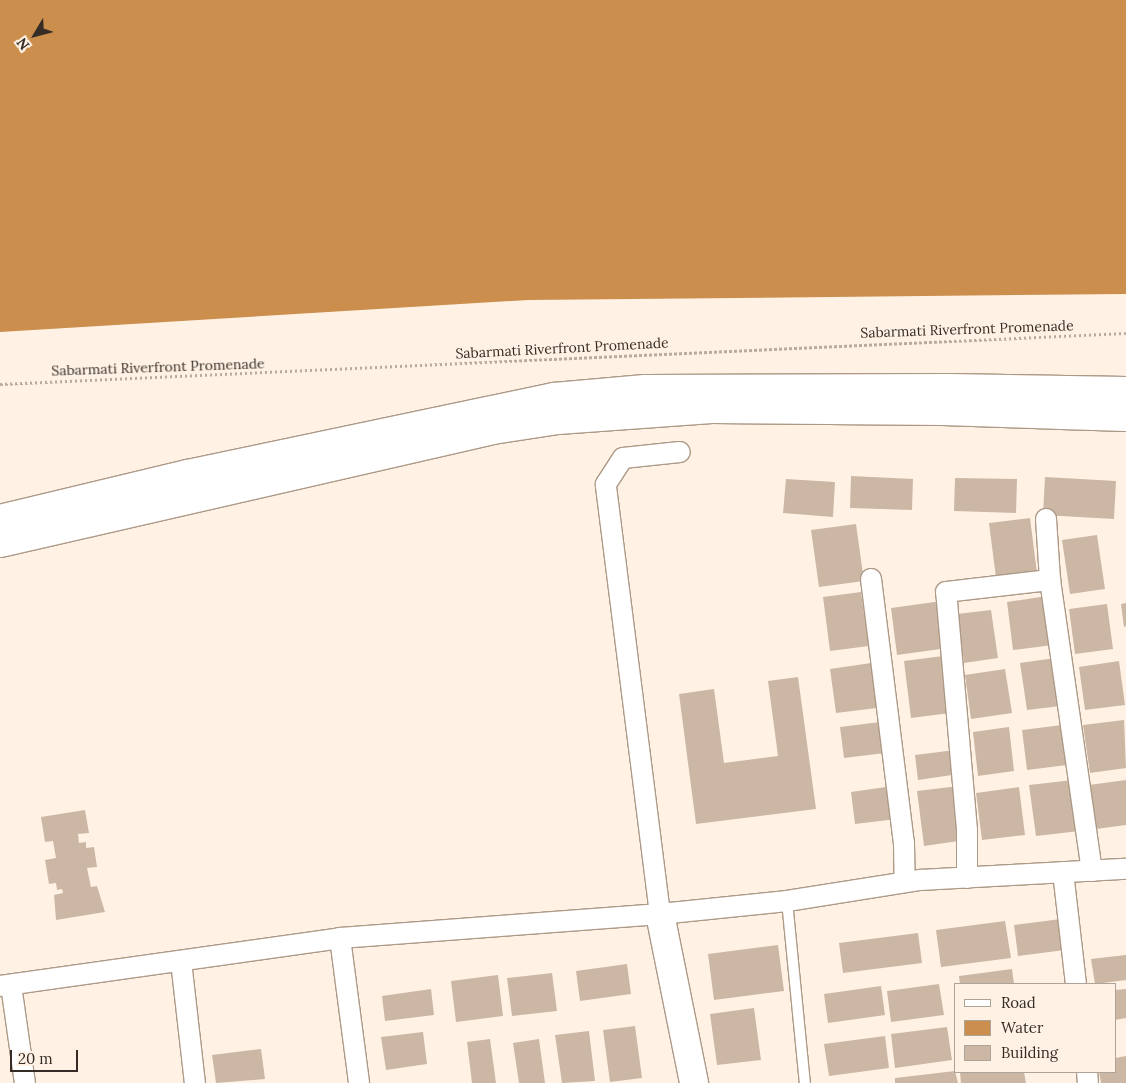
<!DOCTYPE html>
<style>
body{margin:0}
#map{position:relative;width:1126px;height:1083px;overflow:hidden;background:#fff2e5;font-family:Lora,serif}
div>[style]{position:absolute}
.water>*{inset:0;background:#cb8e4d}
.building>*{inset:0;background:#ccb7a4}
.path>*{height:3px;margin-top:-1.5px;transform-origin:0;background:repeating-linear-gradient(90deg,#b8aca1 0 2.5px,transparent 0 5px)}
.roads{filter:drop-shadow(1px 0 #ad9986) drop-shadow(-1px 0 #ad9986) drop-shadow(0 1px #ad9986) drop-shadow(0 -1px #ad9986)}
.lane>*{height:10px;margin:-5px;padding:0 5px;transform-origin:5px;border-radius:5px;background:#fff}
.street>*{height:20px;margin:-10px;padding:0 10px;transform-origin:10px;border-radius:10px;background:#fff}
.secondary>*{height:28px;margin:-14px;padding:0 14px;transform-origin:14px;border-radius:14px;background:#fff}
span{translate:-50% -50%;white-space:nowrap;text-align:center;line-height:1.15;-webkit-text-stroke:4px #fff2e5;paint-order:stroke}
.street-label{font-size:14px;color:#352d25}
.legend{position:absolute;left:954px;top:983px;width:162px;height:90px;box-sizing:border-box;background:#fff2e5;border:1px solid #aea398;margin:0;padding:6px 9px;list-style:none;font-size:15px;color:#352d25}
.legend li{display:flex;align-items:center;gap:10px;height:25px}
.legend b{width:25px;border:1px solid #aea398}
.north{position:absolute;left:10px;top:10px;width:50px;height:50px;-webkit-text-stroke:4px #fff2e5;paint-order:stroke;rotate:233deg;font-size:14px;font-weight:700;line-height:20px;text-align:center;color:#352d25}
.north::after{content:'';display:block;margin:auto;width:18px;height:22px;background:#352d25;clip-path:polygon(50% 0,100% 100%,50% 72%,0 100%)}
.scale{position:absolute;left:10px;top:1050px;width:68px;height:22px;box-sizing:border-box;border:2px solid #352d25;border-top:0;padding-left:6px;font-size:15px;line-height:18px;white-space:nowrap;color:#352d25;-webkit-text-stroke:4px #fff2e5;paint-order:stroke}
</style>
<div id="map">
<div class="water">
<i style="clip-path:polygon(0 0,1126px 0,1126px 294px,528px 300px,0 332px)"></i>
</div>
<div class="building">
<i style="clip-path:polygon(851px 476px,913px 479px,912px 510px,850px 508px)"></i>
<i style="clip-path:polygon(1045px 477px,1116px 481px,1114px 519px,1043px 515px)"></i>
<i style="clip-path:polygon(955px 478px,1017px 479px,1016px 513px,954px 511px)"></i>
<i style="clip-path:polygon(786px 479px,835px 482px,833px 517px,783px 513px)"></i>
<i style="clip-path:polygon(1030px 518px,1037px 573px,996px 578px,989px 523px)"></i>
<i style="clip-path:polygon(856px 524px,864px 581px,819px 587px,811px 530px)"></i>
<i style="clip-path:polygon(1097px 535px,1105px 589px,1070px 594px,1062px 540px)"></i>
<i style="clip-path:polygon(861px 592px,869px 646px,830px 651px,823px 597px)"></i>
<i style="clip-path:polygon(1047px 596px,1053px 645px,1013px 650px,1007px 602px)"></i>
<i style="clip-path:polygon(942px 601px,948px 648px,897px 655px,891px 608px)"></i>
<i style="clip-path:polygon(1126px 603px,1126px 626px,1124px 627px,1121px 604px)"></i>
<i style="clip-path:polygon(1107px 604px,1113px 649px,1075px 654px,1069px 609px)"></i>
<i style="clip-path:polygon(991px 610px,998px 658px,964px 663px,957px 614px)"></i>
<i style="clip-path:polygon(943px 656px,950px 713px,911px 718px,904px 661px)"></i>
<i style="clip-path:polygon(1055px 658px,1061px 706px,1027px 710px,1020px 663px)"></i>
<i style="clip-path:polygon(1119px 661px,1125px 705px,1085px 710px,1079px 667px)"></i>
<i style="clip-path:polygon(871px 663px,877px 708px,836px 713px,830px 669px)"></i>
<i style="clip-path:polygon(1005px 669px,1012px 713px,971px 719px,965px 675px)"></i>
<i style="clip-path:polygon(798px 677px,816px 809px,696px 824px,679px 694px,714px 689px,724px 763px,778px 756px,768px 681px)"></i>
<i style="clip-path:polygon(1124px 720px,1126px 768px,1090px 773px,1083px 725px)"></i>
<i style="clip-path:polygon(880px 722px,885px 753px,844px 758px,840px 727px)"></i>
<i style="clip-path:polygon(1062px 725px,1067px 765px,1027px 770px,1022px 730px)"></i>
<i style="clip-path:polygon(1009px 727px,1014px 771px,978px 776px,973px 732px)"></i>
<i style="clip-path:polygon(955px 750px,959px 774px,918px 780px,915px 755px)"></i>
<i style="clip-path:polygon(1073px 780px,1080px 831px,1036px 836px,1029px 785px)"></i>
<i style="clip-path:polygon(1126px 780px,1126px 825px,1096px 829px,1089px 785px)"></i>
<i style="clip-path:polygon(893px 786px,897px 819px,855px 824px,851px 792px)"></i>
<i style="clip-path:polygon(959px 786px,966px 840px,924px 846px,917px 791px)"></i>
<i style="clip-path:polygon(1019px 787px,1025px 835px,982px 840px,976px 793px)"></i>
<i style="clip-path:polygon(85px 810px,89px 833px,78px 834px,79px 843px,86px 842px,86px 848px,94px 847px,97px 867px,87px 868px,91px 887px,97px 886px,105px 912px,56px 920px,54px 895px,63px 893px,62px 889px,57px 890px,56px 883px,49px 884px,45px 860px,56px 858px,53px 841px,45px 842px,41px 817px)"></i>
<i style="clip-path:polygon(1061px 919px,1065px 950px,1018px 956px,1014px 925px)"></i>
<i style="clip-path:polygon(1005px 921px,1011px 958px,941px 967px,936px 930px)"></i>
<i style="clip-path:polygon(918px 933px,922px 963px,843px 973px,839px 943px)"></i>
<i style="clip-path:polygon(778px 945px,784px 991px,714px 1000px,708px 954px)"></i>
<i style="clip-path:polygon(1126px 955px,1126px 980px,1095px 984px,1091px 959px)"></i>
<i style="clip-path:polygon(627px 964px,631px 994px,580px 1001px,576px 971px)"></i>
<i style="clip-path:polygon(1012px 969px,1014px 984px,960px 984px,959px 976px)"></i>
<i style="clip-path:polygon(552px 973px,557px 1011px,512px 1016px,507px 978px)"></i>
<i style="clip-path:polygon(498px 975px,503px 1016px,456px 1022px,451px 981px)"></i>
<i style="clip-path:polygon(939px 984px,944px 1015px,891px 1022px,887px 991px)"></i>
<i style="clip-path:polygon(881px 986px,885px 1015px,828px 1023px,824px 994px)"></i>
<i style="clip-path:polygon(431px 989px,434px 1015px,385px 1021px,382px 996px)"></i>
<i style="clip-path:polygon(1126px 989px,1126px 1018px,1115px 1020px,1115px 990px)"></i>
<i style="clip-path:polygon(754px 1008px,761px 1060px,717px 1065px,710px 1014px)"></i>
<i style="clip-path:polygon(635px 1026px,642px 1078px,610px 1082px,603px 1030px)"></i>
<i style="clip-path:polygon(947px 1027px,952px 1060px,895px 1068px,891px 1034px)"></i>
<i style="clip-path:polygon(589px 1031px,595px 1081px,562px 1083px,555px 1035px)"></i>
<i style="clip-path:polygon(423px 1032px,427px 1064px,386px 1070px,381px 1037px)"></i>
<i style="clip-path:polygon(885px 1036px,889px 1068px,829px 1076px,824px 1044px)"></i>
<i style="clip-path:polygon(490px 1039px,496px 1083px,472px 1083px,467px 1042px)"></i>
<i style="clip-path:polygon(539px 1039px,545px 1083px,519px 1083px,513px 1043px)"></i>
<i style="clip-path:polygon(261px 1049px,265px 1079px,216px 1083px,212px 1055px)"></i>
<i style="clip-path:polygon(1126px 1056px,1126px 1083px,1101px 1083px,1099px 1072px,1115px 1072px,1115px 1058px)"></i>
<i style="clip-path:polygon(955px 1071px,958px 1083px,895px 1083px,895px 1078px)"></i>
<i style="clip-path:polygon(960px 1072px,1024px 1072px,1026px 1083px,961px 1083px)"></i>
</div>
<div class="path">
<i style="left:0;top:384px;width:1127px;rotate:-2.59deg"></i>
</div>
<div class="roads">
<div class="lane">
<i style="left:787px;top:901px;width:183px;rotate:84.4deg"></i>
</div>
<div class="street">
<i style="left:1046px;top:519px;width:61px;rotate:86.2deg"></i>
<i style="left:1050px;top:580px;width:294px;rotate:81.8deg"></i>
<i style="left:871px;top:579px;width:266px;rotate:82.9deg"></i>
<i style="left:904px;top:843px;width:39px;rotate:89deg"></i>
<i style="left:1063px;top:872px;width:113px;rotate:83.4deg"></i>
<i style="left:967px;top:878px;width:48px;rotate:-90deg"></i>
<i style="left:967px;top:830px;width:239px;rotate:-95deg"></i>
<i style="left:946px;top:592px;width:105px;rotate:-6.6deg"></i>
<i style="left:660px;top:914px;width:433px;rotate:-97.2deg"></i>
<i style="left:606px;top:484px;width:31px;rotate:-57deg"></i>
<i style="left:623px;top:458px;width:57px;rotate:-6deg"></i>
<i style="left:340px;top:938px;width:146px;rotate:82.5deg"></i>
<i style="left:181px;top:961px;width:123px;rotate:83.5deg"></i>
<i style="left:11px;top:985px;width:99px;rotate:81.9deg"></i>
<i style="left:0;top:986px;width:343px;rotate:-8deg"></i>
<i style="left:340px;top:938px;width:321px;rotate:-4.3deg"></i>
<i style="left:660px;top:914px;width:128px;rotate:-5.8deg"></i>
<i style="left:787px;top:901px;width:135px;rotate:-9deg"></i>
<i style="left:920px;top:880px;width:206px;rotate:-3.1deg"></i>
<i style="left:1087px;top:1072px;width:11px;rotate:85deg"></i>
</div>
<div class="secondary">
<i style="left:0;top:519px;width:193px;rotate:-13.5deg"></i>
<i style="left:188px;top:474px;width:374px;rotate:-11.9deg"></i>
<i style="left:554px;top:397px;width:91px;rotate:-5deg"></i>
<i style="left:645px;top:389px;width:303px;rotate:-0.2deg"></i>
<i style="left:948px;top:388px;width:178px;rotate:1deg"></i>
<i style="left:0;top:543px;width:506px;rotate:-12.91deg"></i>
<i style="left:493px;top:430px;width:66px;rotate:-8.7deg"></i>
<i style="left:558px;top:420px;width:154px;rotate:-4.1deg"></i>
<i style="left:712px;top:409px;width:231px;rotate:0.5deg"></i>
<i style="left:943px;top:411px;width:183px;rotate:1.9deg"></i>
<i style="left:660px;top:914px;width:172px;rotate:78.6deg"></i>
</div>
</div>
<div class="street-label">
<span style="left:967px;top:329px;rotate:-2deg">Sabarmati Riverfront Promenade</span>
<span style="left:562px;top:348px;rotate:-3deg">Sabarmati Riverfront Promenade</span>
<span style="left:158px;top:367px;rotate:-2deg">Sabarmati Riverfront Promenade</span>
</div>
<ul class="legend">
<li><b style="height:6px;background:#fff"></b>Road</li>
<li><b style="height:14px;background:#cb8e4d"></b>Water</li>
<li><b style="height:14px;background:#ccb7a4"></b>Building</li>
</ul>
<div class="north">N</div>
<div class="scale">20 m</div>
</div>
